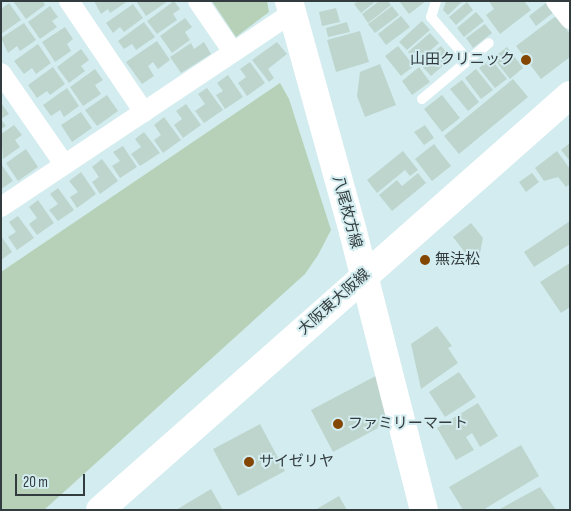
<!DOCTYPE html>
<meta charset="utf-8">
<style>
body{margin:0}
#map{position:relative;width:571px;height:511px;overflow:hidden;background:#d3ecef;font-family:"Sofia Sans Condensed","Noto Sans JP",sans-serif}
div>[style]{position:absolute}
.green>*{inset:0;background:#b6d1b7}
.building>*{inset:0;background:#bed5ce}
.service>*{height:10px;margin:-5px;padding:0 5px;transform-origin:5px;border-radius:5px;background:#fff}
.minor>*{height:20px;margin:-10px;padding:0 10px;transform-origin:10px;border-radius:10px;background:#fff}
.primary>*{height:28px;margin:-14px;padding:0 14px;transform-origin:14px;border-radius:14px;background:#fff}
.dots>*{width:14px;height:14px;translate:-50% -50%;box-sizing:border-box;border:2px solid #d3ecef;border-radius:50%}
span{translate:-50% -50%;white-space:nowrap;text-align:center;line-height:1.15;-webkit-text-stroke:4px #d3ecef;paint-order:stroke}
.poi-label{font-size:15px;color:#323b3d}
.right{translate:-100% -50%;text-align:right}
.left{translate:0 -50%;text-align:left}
.street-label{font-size:15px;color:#323b3d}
.frame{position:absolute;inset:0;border:2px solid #323b3d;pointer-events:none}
.scale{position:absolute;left:15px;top:474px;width:70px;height:22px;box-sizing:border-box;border:2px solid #323b3d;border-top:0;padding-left:6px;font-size:15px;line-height:18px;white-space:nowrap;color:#323b3d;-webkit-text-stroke:4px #d3ecef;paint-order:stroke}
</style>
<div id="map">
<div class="green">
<i style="clip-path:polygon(212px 1px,267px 1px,269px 12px,236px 37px)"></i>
<i style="clip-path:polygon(280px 83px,289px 99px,331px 230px,318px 255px,305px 274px,44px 510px,1px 510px,1px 272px)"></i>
</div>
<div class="building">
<i style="clip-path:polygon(13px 1px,43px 1px,45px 5px,26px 19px)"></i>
<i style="clip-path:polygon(94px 1px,128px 1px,110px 13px,108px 9px,101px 14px)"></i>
<i style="clip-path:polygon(136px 1px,168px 1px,146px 16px)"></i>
<i style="clip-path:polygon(174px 1px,180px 9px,173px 14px,177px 20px,157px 34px,147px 21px)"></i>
<i style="clip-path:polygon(358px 1px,376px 1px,361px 13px,354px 4px)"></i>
<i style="clip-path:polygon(379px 1px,388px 1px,391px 5px,368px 23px,362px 14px)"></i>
<i style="clip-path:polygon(399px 1px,426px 1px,409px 14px)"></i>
<i style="clip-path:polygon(446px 1px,463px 1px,448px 15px,443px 10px)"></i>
<i style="clip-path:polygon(489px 1px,524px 1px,531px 10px,500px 34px,486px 15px,494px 9px)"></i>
<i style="clip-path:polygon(467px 2px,473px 10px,456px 25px,449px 17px)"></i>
<i style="clip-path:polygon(9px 3px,21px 20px,1px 34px,1px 9px)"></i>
<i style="clip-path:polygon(546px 3px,554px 12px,536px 26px,529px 16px)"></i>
<i style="clip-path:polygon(133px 4px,143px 18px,124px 32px,120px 27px,113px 33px,106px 23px)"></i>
<i style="clip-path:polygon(50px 6px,58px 17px,52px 21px,57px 27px,40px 39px,28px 22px)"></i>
<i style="clip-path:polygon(392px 6px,399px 15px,375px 33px,368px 24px)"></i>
<i style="clip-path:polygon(336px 8px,340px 22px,322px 26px,319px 12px)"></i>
<i style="clip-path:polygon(476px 12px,484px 21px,464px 37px,457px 28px)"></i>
<i style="clip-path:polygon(401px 16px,410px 27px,386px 45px,378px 34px)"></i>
<i style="clip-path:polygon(556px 16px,570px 34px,570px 57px,541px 79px,516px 46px)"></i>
<i style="clip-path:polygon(185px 18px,192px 27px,185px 32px,190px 40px,172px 53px,160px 36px)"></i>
<i style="clip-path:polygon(422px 21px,430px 30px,407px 50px,399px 42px)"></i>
<i style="clip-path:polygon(144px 22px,155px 37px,136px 50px,132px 44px,124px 49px,118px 41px)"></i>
<i style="clip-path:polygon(347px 22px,350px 32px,328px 37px,326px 28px)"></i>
<i style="clip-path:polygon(24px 23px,36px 40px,20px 51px,17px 46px,8px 53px,1px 38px)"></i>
<i style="clip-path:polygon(485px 24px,492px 33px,473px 48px,466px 38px)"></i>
<i style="clip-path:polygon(65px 27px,73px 39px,67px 44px,71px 51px,55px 62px,42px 42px)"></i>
<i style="clip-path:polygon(360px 31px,369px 62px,336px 72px,327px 40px)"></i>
<i style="clip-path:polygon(430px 33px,439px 43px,417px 62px,408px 52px)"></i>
<i style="clip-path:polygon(157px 41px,170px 60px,158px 69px,153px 62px,148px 66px,154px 76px,142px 84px,126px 62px)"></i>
<i style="clip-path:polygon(204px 42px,211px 54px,181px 73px,170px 57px,191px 43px,194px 49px)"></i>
<i style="clip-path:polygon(277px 42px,287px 54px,268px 69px,274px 78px,269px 82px,252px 60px)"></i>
<i style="clip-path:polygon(38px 44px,51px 63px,36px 74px,32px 68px,24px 74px,14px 61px)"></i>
<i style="clip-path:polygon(398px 46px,414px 66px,401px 76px,385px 56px)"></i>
<i style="clip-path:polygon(441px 46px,452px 58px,431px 76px,420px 64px)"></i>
<i style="clip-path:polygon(507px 47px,523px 68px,510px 79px,493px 58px)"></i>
<i style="clip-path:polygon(81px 49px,89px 60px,81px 66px,85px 71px,69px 83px,57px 67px)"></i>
<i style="clip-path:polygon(491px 59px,507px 79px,495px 88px,479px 68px)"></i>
<i style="clip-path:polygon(250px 62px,265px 83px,247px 96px,238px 83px,246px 77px,240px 69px)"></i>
<i style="clip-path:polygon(380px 64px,396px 105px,365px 117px,357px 96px,360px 72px)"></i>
<i style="clip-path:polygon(53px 67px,65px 84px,50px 95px,47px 91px,37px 98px,28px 85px)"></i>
<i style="clip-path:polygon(419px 67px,430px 82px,412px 95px,402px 81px)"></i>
<i style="clip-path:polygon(95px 69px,103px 80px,95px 85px,101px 94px,83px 106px,70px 87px)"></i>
<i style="clip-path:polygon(476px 69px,493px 90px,481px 99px,465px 78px)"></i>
<i style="clip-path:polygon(228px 75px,243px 97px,225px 109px,216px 95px,223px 91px,217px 83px)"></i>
<i style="clip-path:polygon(513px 79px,528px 97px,459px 154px,444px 136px)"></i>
<i style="clip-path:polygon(462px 80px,479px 102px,468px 111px,450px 89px)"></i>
<i style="clip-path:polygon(67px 88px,79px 106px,64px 117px,60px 110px,51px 116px,43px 105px)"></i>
<i style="clip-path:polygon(207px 88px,223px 110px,204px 123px,195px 111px,205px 104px,198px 94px)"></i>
<i style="clip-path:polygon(107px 95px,118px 111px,97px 126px,85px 110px)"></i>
<i style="clip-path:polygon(442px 95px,460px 118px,442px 132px,424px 109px)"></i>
<i style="clip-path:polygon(1px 103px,9px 114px,1px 119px,6px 126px,1px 129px)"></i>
<i style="clip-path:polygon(186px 104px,201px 125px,183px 138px,174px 125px,182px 119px,176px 111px)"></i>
<i style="clip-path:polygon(81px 112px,92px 128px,72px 142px,61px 125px)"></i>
<i style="clip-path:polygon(164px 117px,181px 140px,163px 153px,154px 140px,161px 135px,154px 125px)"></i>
<i style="clip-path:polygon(14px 125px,22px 135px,15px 140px,20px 147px,3px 159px,1px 134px)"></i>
<i style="clip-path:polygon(425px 125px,434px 138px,424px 145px,414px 132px)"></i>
<i style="clip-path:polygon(144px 132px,160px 153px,140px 166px,131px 154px,141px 147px,135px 139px)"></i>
<i style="clip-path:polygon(570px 143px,570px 161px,561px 150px)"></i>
<i style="clip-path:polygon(434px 144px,451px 166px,432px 181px,415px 159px)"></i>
<i style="clip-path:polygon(123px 146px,137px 167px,120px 178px,112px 166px,120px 161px,113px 152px)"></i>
<i style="clip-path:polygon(26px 149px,38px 167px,18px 181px,6px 163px)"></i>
<i style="clip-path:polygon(403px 151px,418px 170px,410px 176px,405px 170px,377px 193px,367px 180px)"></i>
<i style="clip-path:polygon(557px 151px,570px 169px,570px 184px,566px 187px,558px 177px,544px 181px,535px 168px)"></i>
<i style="clip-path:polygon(102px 159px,118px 181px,100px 194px,92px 182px,99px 177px,92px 167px)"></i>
<i style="clip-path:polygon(1px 164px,13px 181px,1px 189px)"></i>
<i style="clip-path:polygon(81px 172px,96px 194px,77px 208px,70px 197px,78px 192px,69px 181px)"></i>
<i style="clip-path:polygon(418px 173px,426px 183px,392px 211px,379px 195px,397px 180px,402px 186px)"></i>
<i style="clip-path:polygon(532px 173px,539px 182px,526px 192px,519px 182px)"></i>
<i style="clip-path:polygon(58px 188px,74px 210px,58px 221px,49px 210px,58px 204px,50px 194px)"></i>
<i style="clip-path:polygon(38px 200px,54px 223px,37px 235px,29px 224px,37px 218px,29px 207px)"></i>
<i style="clip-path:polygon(18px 216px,34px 238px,17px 250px,8px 237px,16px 232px,9px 222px)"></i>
<i style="clip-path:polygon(570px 221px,570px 244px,534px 267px,524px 252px)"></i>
<i style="clip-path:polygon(471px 223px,483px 238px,477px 268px,453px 237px)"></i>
<i style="clip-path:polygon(1px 236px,12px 252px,1px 260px)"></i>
<i style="clip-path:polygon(570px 263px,570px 307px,561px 313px,540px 282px)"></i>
<i style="clip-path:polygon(437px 326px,452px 346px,448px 348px,458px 363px,421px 389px,411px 344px)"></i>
<i style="clip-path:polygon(387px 370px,397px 418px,333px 452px,311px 410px)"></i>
<i style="clip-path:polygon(459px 372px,476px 397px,445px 417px,429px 392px)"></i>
<i style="clip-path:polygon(478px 403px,498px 436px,480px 447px,472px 433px,466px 437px,474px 450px,456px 460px,437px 428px)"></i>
<i style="clip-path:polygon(260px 424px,285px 471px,238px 496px,213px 449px)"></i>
<i style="clip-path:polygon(521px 445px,539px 476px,483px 510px,463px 510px,449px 487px)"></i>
<i style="clip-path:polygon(540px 487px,556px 510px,498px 510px)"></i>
<i style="clip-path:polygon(211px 489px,223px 510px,176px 510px)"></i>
<i style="clip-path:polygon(339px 496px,347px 510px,315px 510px)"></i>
</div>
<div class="service">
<i style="left:436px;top:1px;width:17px;rotate:107deg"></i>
<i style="left:431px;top:17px;width:57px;rotate:49.3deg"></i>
<i style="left:422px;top:99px;width:87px;rotate:-39.9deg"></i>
</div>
<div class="minor">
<i style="left:69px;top:1px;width:134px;rotate:56deg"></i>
<i style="left:198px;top:1px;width:62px;rotate:55.5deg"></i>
<i style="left:556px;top:1px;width:23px;rotate:52deg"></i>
<i style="left:1px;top:73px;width:111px;rotate:55.3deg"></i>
<i style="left:1px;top:207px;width:350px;rotate:-33.7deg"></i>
</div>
<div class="primary">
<i style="left:289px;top:1px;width:240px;rotate:74.5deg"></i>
<i style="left:353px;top:232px;width:287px;rotate:75.7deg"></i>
<i style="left:100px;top:510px;width:627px;rotate:-41.44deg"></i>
</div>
<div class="dots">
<i style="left:526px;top:60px;background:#834603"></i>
<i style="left:425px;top:260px;background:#834603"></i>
<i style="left:338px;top:424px;background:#834603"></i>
<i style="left:249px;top:462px;background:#834603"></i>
</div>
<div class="poi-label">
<span class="right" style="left:515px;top:60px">山田クリニック</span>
<span class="left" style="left:435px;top:260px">無法松</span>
<span class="left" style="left:348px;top:424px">ファミリーマート</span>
<span class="left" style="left:259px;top:462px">サイゼリヤ</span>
</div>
<div class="street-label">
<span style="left:347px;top:212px;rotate:75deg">八尾枚方線</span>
<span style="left:334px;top:302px;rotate:-42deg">大阪東大阪線</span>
</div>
<div class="frame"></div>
<div class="scale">20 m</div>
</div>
